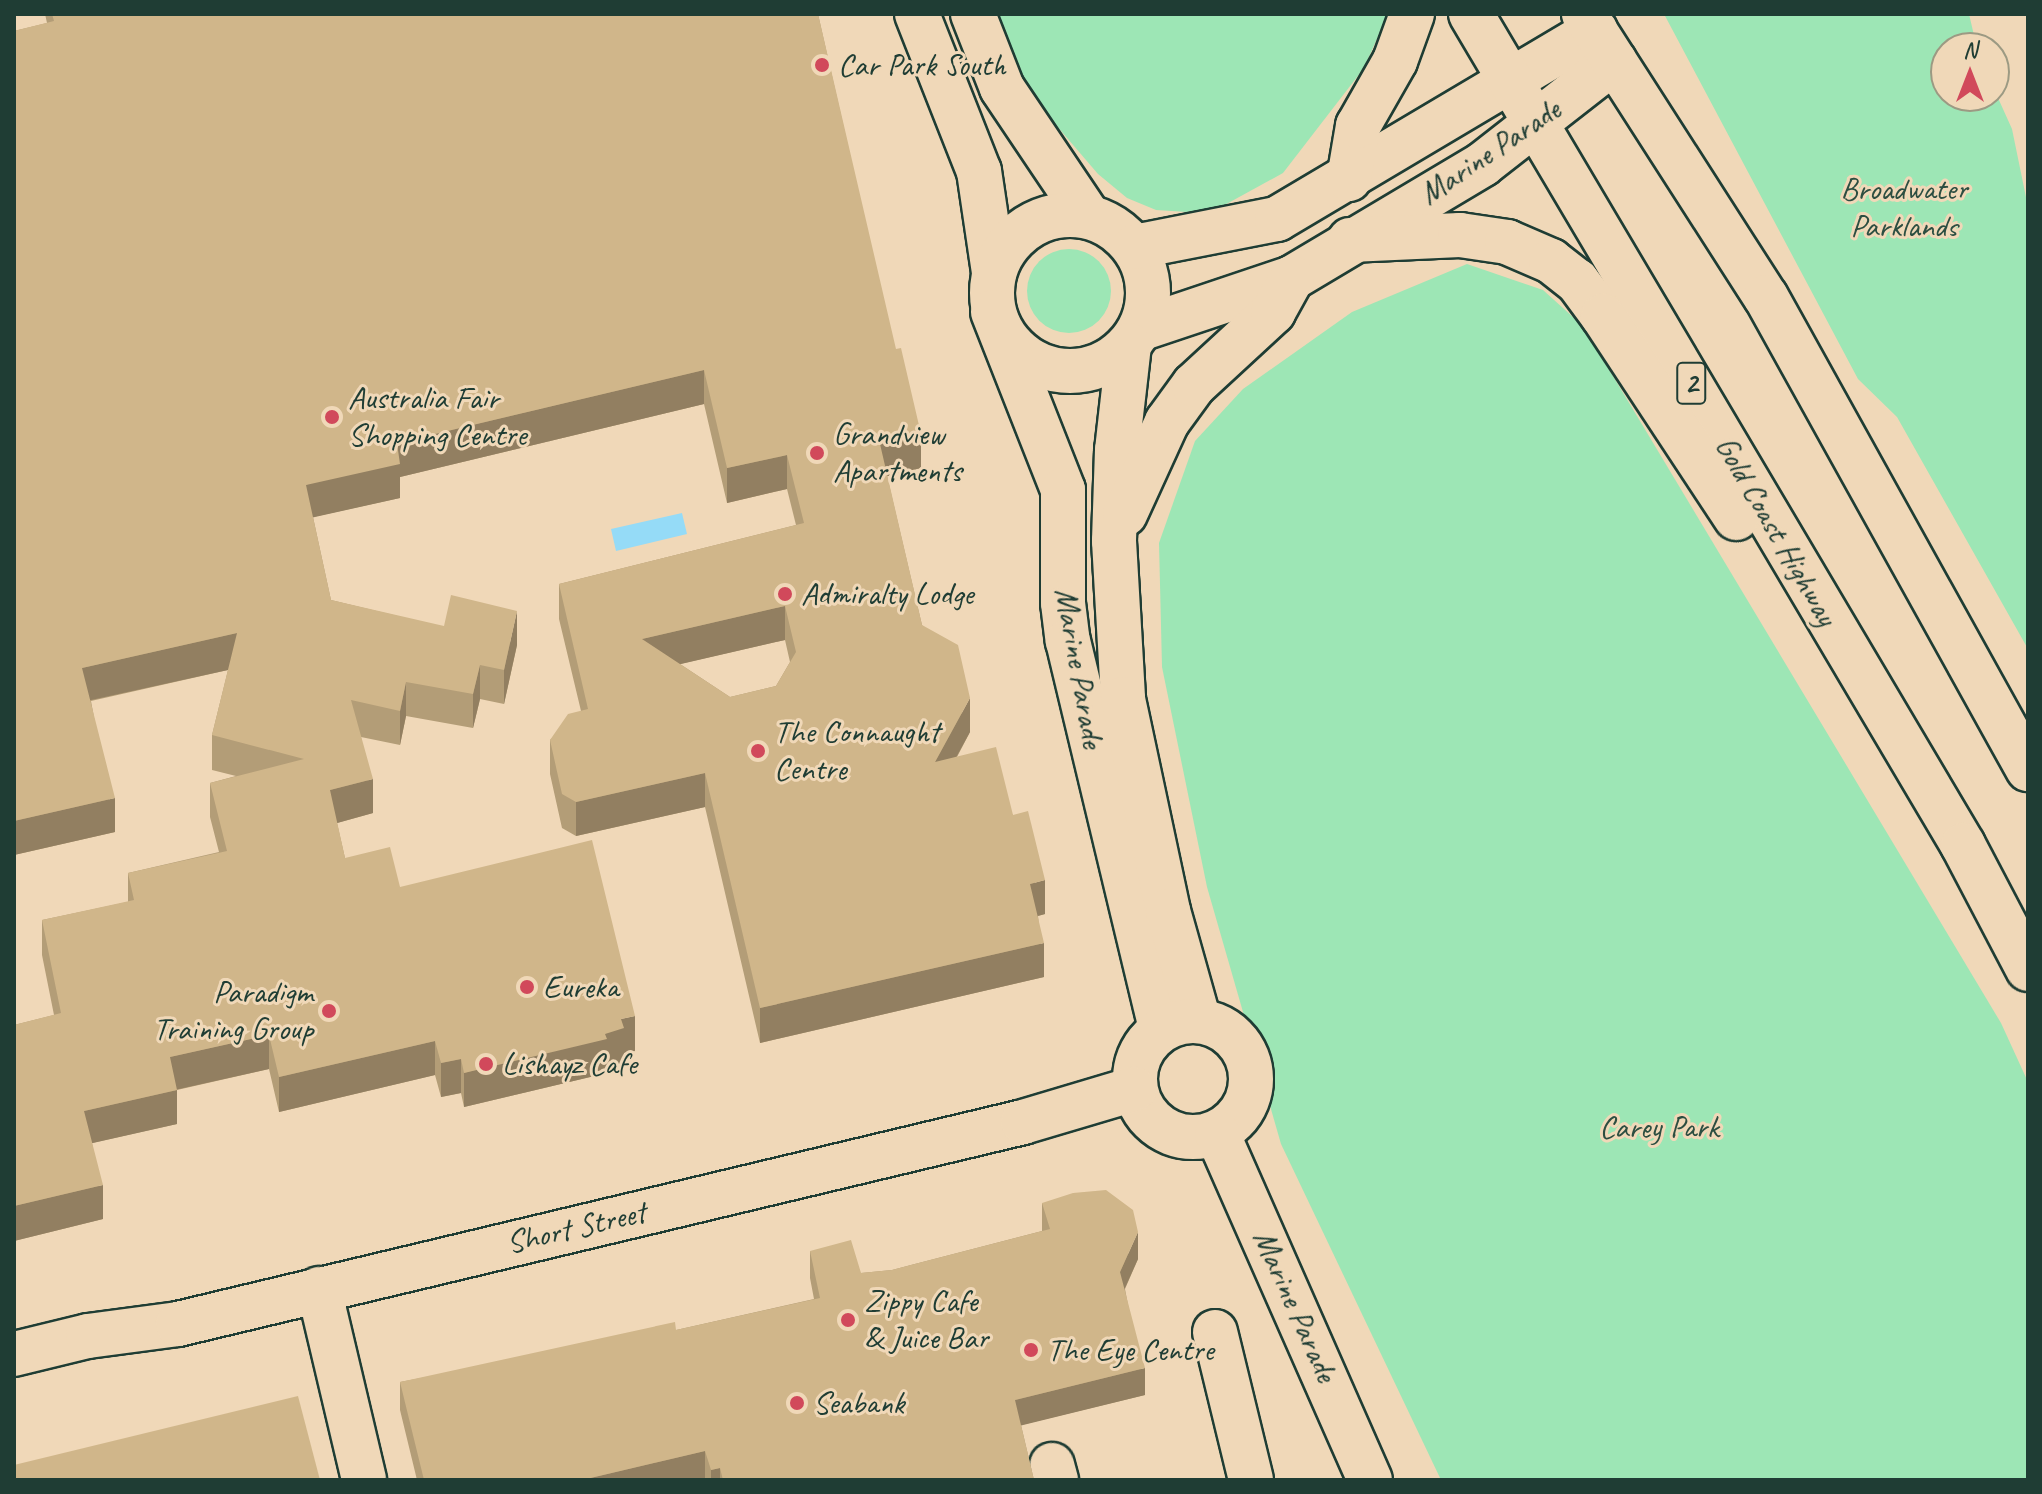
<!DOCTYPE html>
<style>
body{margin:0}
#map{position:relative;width:2042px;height:1494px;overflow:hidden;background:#f0d8b8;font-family:Caveat,sans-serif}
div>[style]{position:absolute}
.green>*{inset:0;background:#9de6b5}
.round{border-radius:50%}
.water>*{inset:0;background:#95dbf7}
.roads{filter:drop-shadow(2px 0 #1f3d34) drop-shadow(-2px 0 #1f3d34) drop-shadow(0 2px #1f3d34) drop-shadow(0 -2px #1f3d34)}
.minor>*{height:44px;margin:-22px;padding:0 22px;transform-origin:22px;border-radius:22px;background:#f0d8b8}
.minor>.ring{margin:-22px;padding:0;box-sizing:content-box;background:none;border:44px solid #f0d8b8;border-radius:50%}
.highway>*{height:44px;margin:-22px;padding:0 22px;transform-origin:22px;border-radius:22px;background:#f0d8b8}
.wall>*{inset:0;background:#b39d77}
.shaded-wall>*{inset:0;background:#927f61}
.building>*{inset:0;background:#d0b68a}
.dots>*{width:22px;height:22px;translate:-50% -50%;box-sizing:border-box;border:4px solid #f0d8b8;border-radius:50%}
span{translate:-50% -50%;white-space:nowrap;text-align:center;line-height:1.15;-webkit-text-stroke:6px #f0d8b8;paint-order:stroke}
.shield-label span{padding:2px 6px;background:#f0d8b8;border:2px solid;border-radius:6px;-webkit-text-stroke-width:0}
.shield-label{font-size:30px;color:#1f3d34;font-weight:700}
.poi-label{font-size:32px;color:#1f3d34}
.left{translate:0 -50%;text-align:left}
.right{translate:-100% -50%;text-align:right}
.street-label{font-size:32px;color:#1f3d34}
.park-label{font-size:32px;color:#2c4e41}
.frame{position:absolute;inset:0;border:16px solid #1f3d34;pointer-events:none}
.north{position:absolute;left:1930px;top:32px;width:80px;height:80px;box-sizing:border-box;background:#f0d8b8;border:2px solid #9c9a83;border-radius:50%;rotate:0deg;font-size:22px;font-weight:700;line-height:32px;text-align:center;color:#1f3d34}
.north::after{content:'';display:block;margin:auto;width:28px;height:36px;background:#d1495b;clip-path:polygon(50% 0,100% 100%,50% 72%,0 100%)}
</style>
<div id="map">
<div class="green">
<i style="clip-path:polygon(999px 14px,1388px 14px,1364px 68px,1283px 173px,1221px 207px,1187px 212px,1156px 210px,1127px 198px,1098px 174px,1037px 103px,1015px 65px)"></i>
<i style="clip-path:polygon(1664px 14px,1969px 14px,1977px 48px,1946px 48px,1946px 96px,1994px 96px,1994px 89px,2012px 129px,2028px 207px,2028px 649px,1897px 417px,1858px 379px)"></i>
<i class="round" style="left:1027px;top:249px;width:84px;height:84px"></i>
<i style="clip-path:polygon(1467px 264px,1543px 290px,1583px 326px,2001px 1023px,2028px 1082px,2028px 1480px,1441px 1480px,1281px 1144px,1207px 887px,1162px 667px,1159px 543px,1195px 441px,1243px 389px,1352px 312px)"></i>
</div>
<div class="water">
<i style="clip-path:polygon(682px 513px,687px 534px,616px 551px,611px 529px)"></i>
</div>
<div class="roads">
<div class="minor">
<i style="left:917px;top:14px;width:169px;rotate:68.5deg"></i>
<i style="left:979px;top:171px;width:103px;rotate:81.6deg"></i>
<i style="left:973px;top:14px;width:79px;rotate:68.6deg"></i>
<i style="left:1002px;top:88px;width:154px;rotate:56.1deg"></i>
<i class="ring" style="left:992px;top:215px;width:112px;height:112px"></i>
<i style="left:1134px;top:247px;width:146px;rotate:-11.1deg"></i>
<i style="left:1277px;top:219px;width:370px;rotate:-30.7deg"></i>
<i style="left:993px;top:312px;width:191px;rotate:68.5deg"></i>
<i style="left:1063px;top:490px;width:113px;rotate:90deg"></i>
<i style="left:1063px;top:603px;width:38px;rotate:83deg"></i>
<i style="left:1068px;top:641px;width:399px;rotate:76.5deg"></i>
<i style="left:1140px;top:329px;width:160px;rotate:-18.5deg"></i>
<i style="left:1292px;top:278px;width:222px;rotate:-30.8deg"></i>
<i style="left:1483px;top:164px;width:167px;rotate:-38deg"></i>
<i style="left:1129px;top:345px;width:106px;rotate:96.5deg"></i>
<i style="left:1117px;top:450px;width:91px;rotate:91.9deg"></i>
<i style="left:1114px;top:541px;width:158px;rotate:86.7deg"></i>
<i style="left:1123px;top:699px;width:217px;rotate:78deg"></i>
<i style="left:1168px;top:911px;width:114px;rotate:74.3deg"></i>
<i style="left:1125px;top:514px;width:101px;rotate:-65.5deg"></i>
<i style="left:1167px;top:422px;width:46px;rotate:-53.9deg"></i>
<i style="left:1194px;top:385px;width:108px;rotate:-42.7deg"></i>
<i style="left:1273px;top:312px;width:39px;rotate:-61deg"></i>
<i class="ring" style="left:1135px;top:1021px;width:72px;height:72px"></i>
<i style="left:1217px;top:1133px;width:379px;rotate:66.2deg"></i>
<i style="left:319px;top:1289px;width:196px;rotate:76.7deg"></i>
<i style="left:1215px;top:1332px;width:152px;rotate:76.3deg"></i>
<i style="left:14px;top:1354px;width:76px;rotate:-13.7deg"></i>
<i style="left:88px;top:1336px;width:91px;rotate:-7.6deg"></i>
<i style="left:178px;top:1324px;width:869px;rotate:-13.44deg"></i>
<i style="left:1023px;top:1122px;width:116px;rotate:-16.6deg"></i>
<i style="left:1052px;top:1465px;width:16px;rotate:75deg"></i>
</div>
<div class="highway">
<i style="left:1471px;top:14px;width:966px;rotate:59.37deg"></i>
<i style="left:1963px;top:845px;width:140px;rotate:62.3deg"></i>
<i style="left:1584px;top:14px;width:336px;rotate:57.3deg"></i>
<i style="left:1766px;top:297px;width:540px;rotate:60.97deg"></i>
<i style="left:1349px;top:179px;width:54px;rotate:-80.4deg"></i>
<i style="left:1358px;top:126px;width:75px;rotate:-60.4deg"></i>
<i style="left:1395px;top:61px;width:50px;rotate:-70.1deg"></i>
<i style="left:1350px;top:240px;width:110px;rotate:-2.6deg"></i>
<i style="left:1460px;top:235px;width:48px;rotate:8.5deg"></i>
<i style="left:1507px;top:242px;width:48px;rotate:23.4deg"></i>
<i style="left:1551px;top:261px;width:33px;rotate:38deg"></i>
<i style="left:1577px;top:281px;width:44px;rotate:53.4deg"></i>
<i style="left:1603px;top:316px;width:242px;rotate:56.6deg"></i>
</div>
</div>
<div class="wall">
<i style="clip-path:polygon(evenodd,45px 14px,818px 14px,921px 468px,887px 476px,922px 625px,970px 732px,957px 757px,1013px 815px,1045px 914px,1038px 916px,1044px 977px,760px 1043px,705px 807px,576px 836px,562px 828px,550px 774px,550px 740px,581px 711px,559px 619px,559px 584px,796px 525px,787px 489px,727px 503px,704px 404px,400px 477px,400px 498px,313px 517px,331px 600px,517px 645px,504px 704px,480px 699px,473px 728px,406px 716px,400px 745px,361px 737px,373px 813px,337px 823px,345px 858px,400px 887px,635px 1051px,624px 1053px,624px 1063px,607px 1067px,607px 1073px,464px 1107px,461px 1093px,441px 1097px,435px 1075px,279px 1112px,269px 1069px,177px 1090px,177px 1124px,92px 1143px,103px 1219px,14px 1241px,14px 1025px,54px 1015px,42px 955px,42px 920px,128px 902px,128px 873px,219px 852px,210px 817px,210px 783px,236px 776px,212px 770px,212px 735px,228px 670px,91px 701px,115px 832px,14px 855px,14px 31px,47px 23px,45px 14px,785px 640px,790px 662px,776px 686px,730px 697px,680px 664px,785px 640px)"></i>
<i style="clip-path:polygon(1042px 1203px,1138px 1259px,1125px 1289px,1145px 1395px,1021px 1425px,1034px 1480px,706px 1480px,705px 1478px,698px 1480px,417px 1480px,400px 1410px,400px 1382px,676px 1330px,814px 1299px,810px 1278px,810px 1251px,861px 1273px,892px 1270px,1042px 1231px)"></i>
</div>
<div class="shaded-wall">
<i style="clip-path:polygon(704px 370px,704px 404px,400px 477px,400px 498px,306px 519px,306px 485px,397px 443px)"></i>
<i style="clip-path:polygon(921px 434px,921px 468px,880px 478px,880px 444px)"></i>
<i style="clip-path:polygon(787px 455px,787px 489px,727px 503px,727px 468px)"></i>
<i style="clip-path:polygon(785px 606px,785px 640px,642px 673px,642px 639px)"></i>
<i style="clip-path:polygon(517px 611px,517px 645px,504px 704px,504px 670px)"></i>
<i style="clip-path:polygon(237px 633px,237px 668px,82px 702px,82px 668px)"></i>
<i style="clip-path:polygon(480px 665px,480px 699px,473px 728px,473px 694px)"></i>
<i style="clip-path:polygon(406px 682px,406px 716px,400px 745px,400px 711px)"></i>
<i style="clip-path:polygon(970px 698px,970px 732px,935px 796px,935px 762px)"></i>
<i style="clip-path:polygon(705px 773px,705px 807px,576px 836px,576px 802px)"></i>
<i style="clip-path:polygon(373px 779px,373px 813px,330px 825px,330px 790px)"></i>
<i style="clip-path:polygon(115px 798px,115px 832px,14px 855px,14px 821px)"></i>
<i style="clip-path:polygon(1045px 880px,1045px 914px,1030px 918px,1030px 884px)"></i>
<i style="clip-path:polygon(1044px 943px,1044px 977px,760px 1043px,760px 1008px)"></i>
<i style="clip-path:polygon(635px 1016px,635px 1051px,624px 1053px,624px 1063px,607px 1067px,607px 1073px,464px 1107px,464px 1073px,605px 1034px,621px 1019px)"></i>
<i style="clip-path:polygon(269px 1035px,269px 1069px,170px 1091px,170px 1057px)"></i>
<i style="clip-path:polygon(435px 1041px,435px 1075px,279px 1112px,279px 1077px)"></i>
<i style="clip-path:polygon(461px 1059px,461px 1093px,441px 1097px,441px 1063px)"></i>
<i style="clip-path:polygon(177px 1090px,177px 1124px,84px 1145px,84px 1111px)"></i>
<i style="clip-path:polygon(103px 1185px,103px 1219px,14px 1241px,14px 1206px)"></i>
<i style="clip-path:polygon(1138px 1232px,1138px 1259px,1120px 1299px,1120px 1272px)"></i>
<i style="clip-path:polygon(1145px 1368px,1145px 1395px,1015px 1427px,1015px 1400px)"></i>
<i style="clip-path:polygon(705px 1451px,705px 1478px,698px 1480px,582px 1480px)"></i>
<i style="clip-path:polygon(720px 1468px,720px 1480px,711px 1480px,711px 1470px)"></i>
</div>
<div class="building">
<i style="clip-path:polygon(evenodd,52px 14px,818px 14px,896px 349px,901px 348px,921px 434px,880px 444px,922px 625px,958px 645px,970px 698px,935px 762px,996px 747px,1013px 815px,1028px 811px,1045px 880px,1030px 884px,1044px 943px,760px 1008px,705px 773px,576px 802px,562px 794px,550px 740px,568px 714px,588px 709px,559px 584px,804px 523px,787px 455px,727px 468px,704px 370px,397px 443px,400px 464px,306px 485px,331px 600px,444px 626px,451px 595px,517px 611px,504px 670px,480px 665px,473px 694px,406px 682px,400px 711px,351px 700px,373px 779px,330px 790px,345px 858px,390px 847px,400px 887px,592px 840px,635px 1016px,621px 1019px,624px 1028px,605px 1034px,607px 1039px,464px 1073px,461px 1059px,441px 1063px,435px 1041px,279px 1077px,269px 1035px,170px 1057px,177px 1090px,84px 1111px,103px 1185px,14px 1206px,14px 1025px,61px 1013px,42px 920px,134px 900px,128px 873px,227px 851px,210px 783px,304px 759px,212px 735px,237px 633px,82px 668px,115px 798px,14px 821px,14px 31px,54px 21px,52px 14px,785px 606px,796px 652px,776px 686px,730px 697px,642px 639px,785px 606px)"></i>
<i style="clip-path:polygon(1106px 1190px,1133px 1210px,1138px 1232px,1120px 1272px,1145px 1368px,1015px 1400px,1034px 1480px,723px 1480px,720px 1468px,711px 1470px,705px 1451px,582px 1480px,424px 1480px,400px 1382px,675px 1322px,676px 1330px,820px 1298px,810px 1251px,851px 1240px,861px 1273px,892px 1270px,1050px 1229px,1042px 1203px,1073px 1193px)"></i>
<i style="clip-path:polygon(298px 1396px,320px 1480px,14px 1480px,14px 1465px)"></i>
</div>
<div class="dots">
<i style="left:822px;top:65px;background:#d1495b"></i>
<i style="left:332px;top:417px;background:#d1495b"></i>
<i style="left:817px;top:453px;background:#d1495b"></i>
<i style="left:785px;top:594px;background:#d1495b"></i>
<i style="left:758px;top:751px;background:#d1495b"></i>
<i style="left:527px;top:987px;background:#d1495b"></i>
<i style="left:329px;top:1011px;background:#d1495b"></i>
<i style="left:486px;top:1064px;background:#d1495b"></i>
<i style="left:848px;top:1320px;background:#d1495b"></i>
<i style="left:1031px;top:1350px;background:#d1495b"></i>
<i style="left:797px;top:1403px;background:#d1495b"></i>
</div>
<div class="shield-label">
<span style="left:1691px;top:383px">2</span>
</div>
<div class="poi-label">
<span class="left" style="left:838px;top:65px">Car Park South</span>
<span class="left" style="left:348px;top:417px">Australia Fair<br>Shopping Centre</span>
<span class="left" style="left:833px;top:453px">Grandview<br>Apartments</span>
<span class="left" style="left:801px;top:594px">Admiralty Lodge</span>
<span class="left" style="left:774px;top:751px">The Connaught<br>Centre</span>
<span class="left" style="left:543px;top:987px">Eureka</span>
<span class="right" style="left:313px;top:1011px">Paradigm<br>Training Group</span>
<span class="left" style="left:502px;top:1064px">Lishayz Cafe</span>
<span class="left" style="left:864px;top:1320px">Zippy Cafe<br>&amp; Juice Bar</span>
<span class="left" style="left:1047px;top:1350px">The Eye Centre</span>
<span class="left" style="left:813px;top:1403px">Seabank</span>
</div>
<div class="street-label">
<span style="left:1490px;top:152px;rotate:-34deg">Marine Parade</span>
<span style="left:1776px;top:531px;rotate:60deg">Gold Coast Highway</span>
<span style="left:1079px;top:668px;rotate:80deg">Marine Parade</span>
<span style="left:576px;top:1228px;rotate:-13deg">Short Street</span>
<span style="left:1295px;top:1306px;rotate:66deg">Marine Parade</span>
</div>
<div class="park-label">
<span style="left:1904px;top:208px">Broadwater<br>Parklands</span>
<span style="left:1659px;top:1127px">Carey Park</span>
</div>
<div class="frame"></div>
<div class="north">N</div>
</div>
